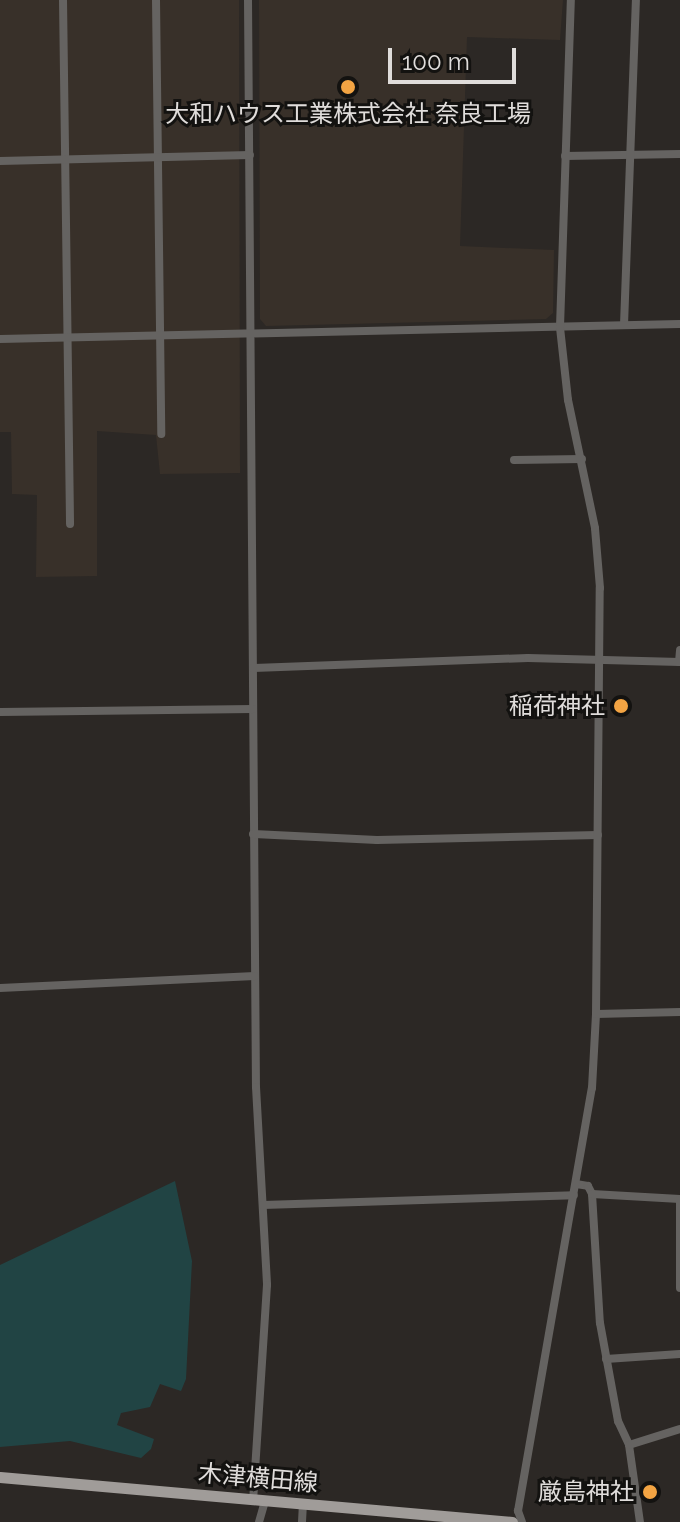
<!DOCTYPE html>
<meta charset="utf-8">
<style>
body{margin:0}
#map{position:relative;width:680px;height:1522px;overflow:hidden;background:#2c2825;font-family:Raleway,"Noto Sans JP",sans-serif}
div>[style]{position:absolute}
.built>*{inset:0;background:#383029}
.water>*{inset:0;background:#214444}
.minor>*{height:8px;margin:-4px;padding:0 4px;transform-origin:4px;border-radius:4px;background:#656361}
.major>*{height:11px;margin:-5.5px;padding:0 5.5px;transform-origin:5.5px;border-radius:5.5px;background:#a09c99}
.dots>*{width:22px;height:22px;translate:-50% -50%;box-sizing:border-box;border:4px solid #131210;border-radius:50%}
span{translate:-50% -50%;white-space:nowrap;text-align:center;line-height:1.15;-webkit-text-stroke:6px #131210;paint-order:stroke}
.poi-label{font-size:24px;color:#e0dddb}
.right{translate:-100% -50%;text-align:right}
.street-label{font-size:24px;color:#e0dddb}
.scale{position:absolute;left:388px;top:48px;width:128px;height:36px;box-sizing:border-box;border:4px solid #e0dddb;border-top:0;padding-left:10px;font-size:24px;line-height:28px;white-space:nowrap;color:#e0dddb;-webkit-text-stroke:6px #131210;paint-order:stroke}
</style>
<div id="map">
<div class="built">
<i style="clip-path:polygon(0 0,239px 0,240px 473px,160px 474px,156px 435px,97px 431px,97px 576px,36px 577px,37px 495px,12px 494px,11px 432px,0 432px)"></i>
<i style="clip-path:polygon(259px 0,563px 0,560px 40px,467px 37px,460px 246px,554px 250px,553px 313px,546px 319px,266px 326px,260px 319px)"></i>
</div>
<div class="water">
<i style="clip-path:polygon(175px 1181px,192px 1261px,186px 1379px,181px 1391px,160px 1384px,150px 1407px,121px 1413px,117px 1425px,154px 1439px,151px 1449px,141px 1458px,70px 1441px,0 1447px,0 1265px)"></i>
</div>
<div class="minor">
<i style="left:63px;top:0;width:524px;rotate:89.23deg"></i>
<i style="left:156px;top:0;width:434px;rotate:89.3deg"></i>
<i style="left:248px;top:0;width:1087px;rotate:89.58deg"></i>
<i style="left:256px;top:1087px;width:198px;rotate:86.8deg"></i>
<i style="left:267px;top:1285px;width:215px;rotate:93.7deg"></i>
<i style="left:565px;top:156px;width:115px;rotate:-1deg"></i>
<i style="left:0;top:161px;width:250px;rotate:-1.4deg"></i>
<i style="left:624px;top:325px;width:325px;rotate:-87.9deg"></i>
<i style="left:0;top:339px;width:680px;rotate:-1.26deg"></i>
<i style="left:514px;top:460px;width:68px;rotate:-0.8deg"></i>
<i style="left:679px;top:662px;width:12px;rotate:-85deg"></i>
<i style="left:253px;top:668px;width:275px;rotate:-2.1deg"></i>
<i style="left:528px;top:658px;width:152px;rotate:1.5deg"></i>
<i style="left:0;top:712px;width:253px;rotate:-0.7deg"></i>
<i style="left:253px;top:834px;width:124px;rotate:2.8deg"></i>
<i style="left:377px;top:840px;width:221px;rotate:-1.3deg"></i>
<i style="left:0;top:988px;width:255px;rotate:-2.7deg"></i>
<i style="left:596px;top:1014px;width:84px;rotate:-1.4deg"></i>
<i style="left:576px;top:1184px;width:12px;rotate:9deg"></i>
<i style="left:588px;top:1186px;width:9px;rotate:63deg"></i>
<i style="left:592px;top:1194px;width:129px;rotate:86.5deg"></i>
<i style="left:600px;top:1323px;width:100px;rotate:79.6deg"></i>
<i style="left:618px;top:1421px;width:26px;rotate:65deg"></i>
<i style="left:629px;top:1445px;width:78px;rotate:81.9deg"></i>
<i style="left:592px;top:1194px;width:88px;rotate:3.3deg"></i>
<i style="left:680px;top:1199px;width:89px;rotate:90deg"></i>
<i style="left:263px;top:1205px;width:311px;rotate:-1.8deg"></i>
<i style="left:606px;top:1359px;width:74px;rotate:-3.9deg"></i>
<i style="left:629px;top:1445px;width:53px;rotate:-17.4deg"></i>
<i style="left:259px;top:1522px;width:22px;rotate:-74deg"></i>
<i style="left:302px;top:1522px;width:17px;rotate:-87deg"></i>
<i style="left:522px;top:1522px;width:12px;rotate:-110deg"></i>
<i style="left:518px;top:1511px;width:429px;rotate:-80.1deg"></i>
<i style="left:592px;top:1088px;width:74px;rotate:-86.9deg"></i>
<i style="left:596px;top:1014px;width:426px;rotate:-89.5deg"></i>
<i style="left:600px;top:588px;width:60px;rotate:-94.8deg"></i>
<i style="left:595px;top:528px;width:131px;rotate:-101.9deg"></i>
<i style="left:568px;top:400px;width:73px;rotate:-96.3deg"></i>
<i style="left:560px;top:327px;width:327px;rotate:-88.1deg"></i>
</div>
<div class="major">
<i style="left:0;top:1477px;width:514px;rotate:5.02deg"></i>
</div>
<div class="dots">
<i style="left:348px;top:87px;background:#f3a443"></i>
<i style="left:621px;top:706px;background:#f3a443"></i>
<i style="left:650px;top:1492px;background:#f3a443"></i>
</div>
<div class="poi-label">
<span style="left:348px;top:114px">大和ハウス工業株式会社 奈良工場</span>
<span class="right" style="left:605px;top:706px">稲荷神社</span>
<span class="right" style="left:634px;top:1492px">厳島神社</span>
</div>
<div class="street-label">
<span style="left:258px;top:1478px;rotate:5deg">木津横田線</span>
</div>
<div class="scale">100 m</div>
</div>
